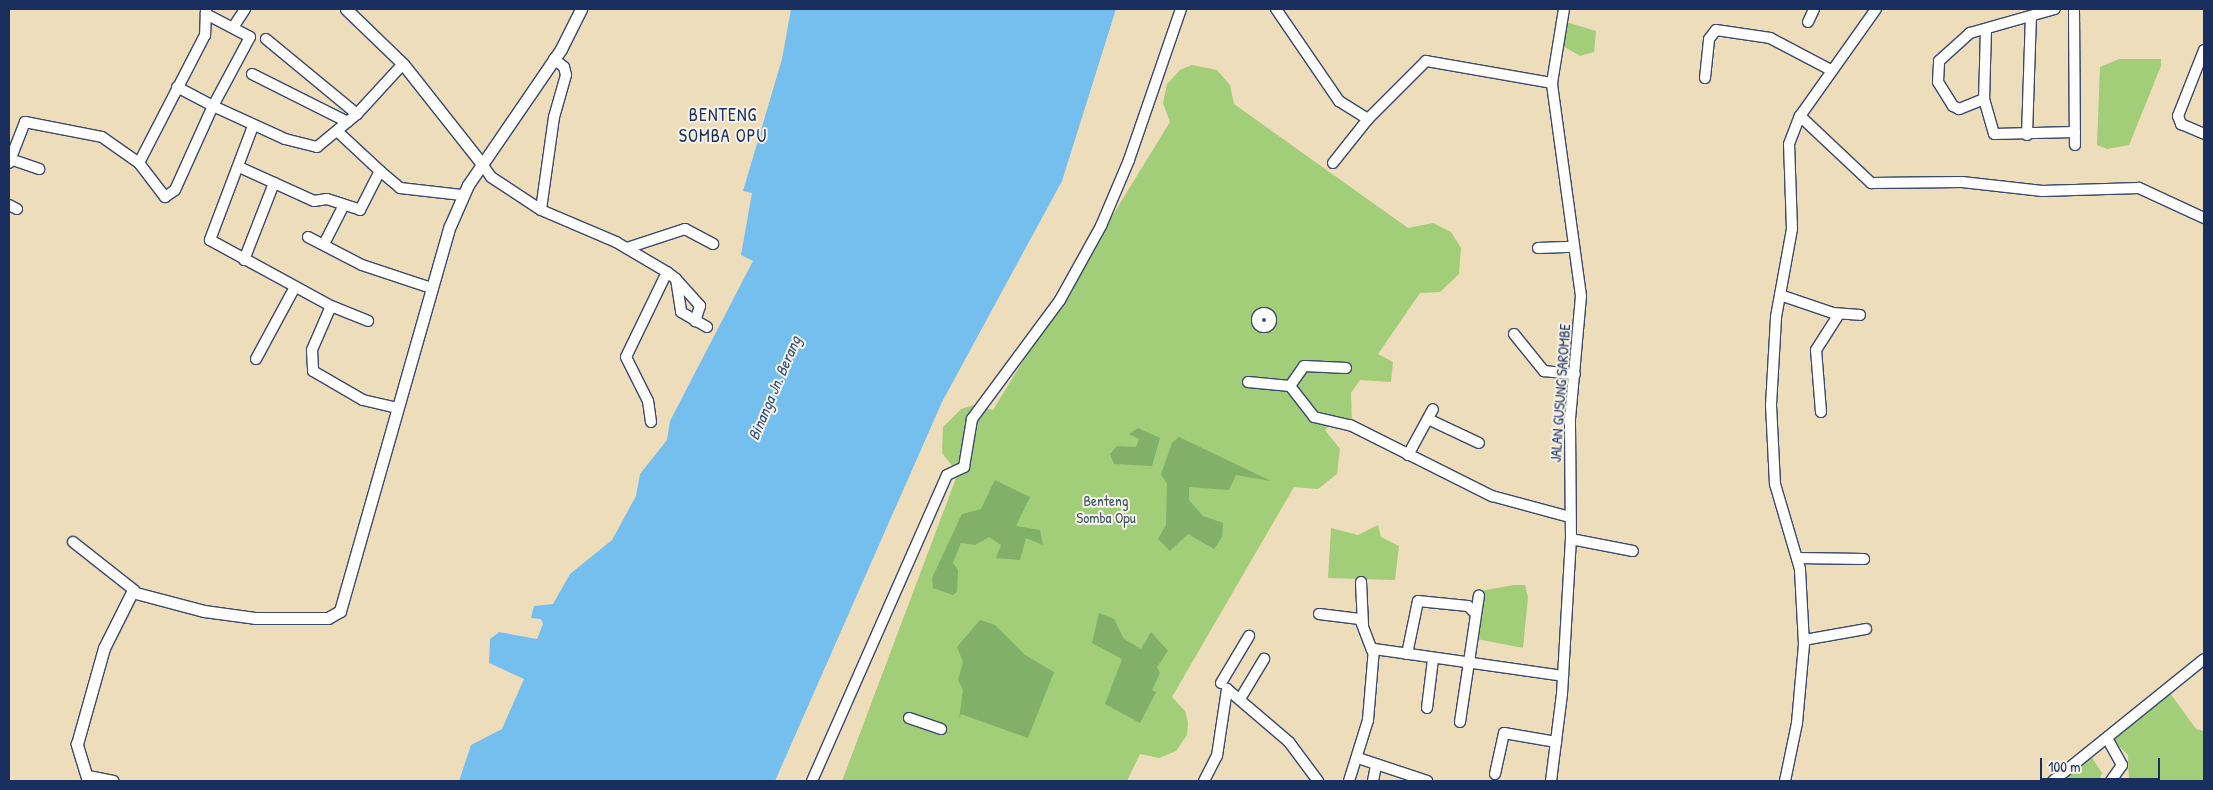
<!DOCTYPE html>
<style>
body{margin:0}
#map{position:relative;width:2213px;height:790px;overflow:hidden;background:#edddba;font-family:"Patrick Hand",sans-serif}
div>[style]{position:absolute}
.green>*{inset:0;background:#a2cd79}
.forest>*{inset:0;background:#81b069}
.water>*{inset:0;background:#75bfee}
.roads{filter:drop-shadow(1px 0 #3a496c) drop-shadow(-1px 0 #3a496c) drop-shadow(0 1px #3a496c) drop-shadow(0 -1px #3a496c)}
.minor>*{height:10px;margin:-5px;padding:0 5px;transform-origin:5px;border-radius:5px;background:#fff}
.minor>.ring{margin:-5px;padding:0;box-sizing:content-box;background:none;border:10px solid #fff;border-radius:50%}
.tertiary>*{height:11px;margin:-5.5px;padding:0 5.5px;transform-origin:5.5px;border-radius:5.5px;background:#fff}
span{translate:-50% -50%;white-space:nowrap;text-align:center;line-height:1.15;-webkit-text-stroke:4px #f7f3e8;paint-order:stroke}
.street-label{font-size:15px;color:#1b2f5e}
.park-label{font-size:15px;color:#3d5665}
.water-label{font-size:16px;color:#325382;font-style:italic}
.quarter-label{font-size:18px;color:#1b2f5e;letter-spacing:1px}
.frame{position:absolute;inset:0;border:10px solid #1b2f5e;pointer-events:none}
.scale{position:absolute;left:2040px;top:758px;width:120px;height:22px;box-sizing:border-box;border:2px solid #1b2f5e;border-top:0;padding-left:6px;font-size:15px;line-height:18px;white-space:nowrap;color:#1b2f5e;-webkit-text-stroke:4px #f7f3e8;paint-order:stroke}
</style>
<div id="map">
<div class="green">
<i style="clip-path:polygon(1566px 22px,1596px 31px,1594px 52px,1580px 56px,1563px 46px)"></i>
<i style="clip-path:polygon(2119px 59px,2161px 59px,2161px 66px,2129px 145px,2107px 149px,2097px 145px,2100px 67px)"></i>
<i style="clip-path:polygon(1192px 65px,1217px 70px,1230px 85px,1234px 104px,1408px 228px,1433px 223px,1451px 232px,1461px 248px,1459px 274px,1440px 292px,1420px 293px,1378px 354px,1393px 362px,1391px 382px,1360px 380px,1351px 393px,1352px 423px,1333px 420px,1325px 430px,1340px 449px,1337px 474px,1318px 489px,1294px 487px,1172px 697px,1185px 711px,1188px 723px,1187px 735px,1176px 751px,1159px 758px,1140px 754px,1127px 781px,842px 781px,958px 473px,942px 453px,943px 427px,961px 409px,974px 405px,993px 410px,1170px 122px,1163px 103px,1167px 84px,1180px 70px)"></i>
<i style="clip-path:polygon(1378px 525px,1381px 537px,1399px 546px,1395px 580px,1328px 578px,1331px 528px,1358px 535px)"></i>
<i style="clip-path:polygon(1514px 585px,1525px 585px,1528px 597px,1523px 648px,1477px 639px,1480px 591px)"></i>
<i style="clip-path:polygon(2170px 693px,2196px 729px,2204px 731px,2204px 781px,2129px 781px,2128px 755px,2111px 738px)"></i>
<i style="clip-path:polygon(2091px 756px,2102px 773px,2099px 781px,2055px 781px)"></i>
</div>
<div class="forest">
<i style="clip-path:polygon(1138px 428px,1160px 438px,1152px 466px,1114px 464px,1110px 454px,1117px 446px,1136px 447px,1139px 439px,1129px 434px)"></i>
<i style="clip-path:polygon(1179px 437px,1271px 481px,1236px 475px,1229px 490px,1189px 487px,1189px 500px,1203px 516px,1223px 523px,1222px 537px,1214px 549px,1188px 534px,1170px 551px,1158px 539px,1166px 525px,1167px 484px,1161px 474px,1172px 443px)"></i>
<i style="clip-path:polygon(995px 480px,1030px 497px,1016px 526px,1040px 530px,1043px 545px,1026px 538px,1020px 560px,996px 558px,1001px 545px,989px 537px,975px 545px,961px 543px,953px 563px,958px 570px,957px 592px,953px 595px,933px 588px,932px 578px,962px 514px,981px 509px)"></i>
<i style="clip-path:polygon(1099px 613px,1114px 619px,1124px 639px,1141px 649px,1151px 632px,1168px 651px,1157px 667px,1160px 673px,1152px 690px,1156px 692px,1140px 723px,1105px 704px,1122px 659px,1092px 643px)"></i>
<i style="clip-path:polygon(980px 620px,995px 625px,1025px 655px,1054px 672px,1028px 738px,961px 714px,959px 719px,963px 690px,958px 680px,963px 662px,957px 647px)"></i>
</div>
<div class="water">
<i style="clip-path:polygon(791px 9px,1116px 9px,1062px 181px,942px 402px,775px 781px,459px 781px,471px 745px,502px 729px,524px 679px,489px 663px,490px 639px,499px 632px,537px 639px,543px 624px,541px 619px,531px 618px,534px 606px,553px 604px,570px 574px,612px 540px,636px 496px,640px 474px,667px 440px,670px 421px,753px 261px,741px 255px,752px 193px,743px 191px,782px 59px)"></i>
</div>
<div class="roads">
<div class="minor">
<i style="left:206px;top:9px;width:26px;rotate:92deg"></i>
<i style="left:205px;top:35px;width:144px;rotate:117.3deg"></i>
<i style="left:139px;top:163px;width:43px;rotate:52.6deg"></i>
<i style="left:165px;top:197px;width:12px;rotate:-35deg"></i>
<i style="left:175px;top:190px;width:92px;rotate:-65.7deg"></i>
<i style="left:213px;top:106px;width:79px;rotate:24.6deg"></i>
<i style="left:285px;top:139px;width:33px;rotate:14deg"></i>
<i style="left:317px;top:147px;width:52px;rotate:-39.5deg"></i>
<i style="left:357px;top:114px;width:68px;rotate:-47.4deg"></i>
<i style="left:1276px;top:9px;width:112px;rotate:55.6deg"></i>
<i style="left:1339px;top:101px;width:34px;rotate:32deg"></i>
<i style="left:2074px;top:9px;width:136px;rotate:89.6deg"></i>
<i style="left:1808px;top:22px;width:14px;rotate:-65deg"></i>
<i style="left:234px;top:26px;width:20px;rotate:-57deg"></i>
<i style="left:1986px;top:29px;width:70px;rotate:91.6deg"></i>
<i style="left:1984px;top:99px;width:36px;rotate:74deg"></i>
<i style="left:1994px;top:134px;width:81px;rotate:-1.4deg"></i>
<i style="left:266px;top:39px;width:118px;rotate:39.5deg"></i>
<i style="left:2204px;top:50px;width:71px;rotate:111.5deg"></i>
<i style="left:2178px;top:116px;width:9px;rotate:69deg"></i>
<i style="left:2181px;top:124px;width:25px;rotate:23deg"></i>
<i style="left:554px;top:59px;width:13px;rotate:39deg"></i>
<i style="left:564px;top:67px;width:8px;rotate:76deg"></i>
<i style="left:566px;top:75px;width:44px;rotate:105.9deg"></i>
<i style="left:554px;top:117px;width:94px;rotate:98deg"></i>
<i style="left:541px;top:210px;width:82px;rotate:23.1deg"></i>
<i style="left:616px;top:242px;width:59px;rotate:30.5deg"></i>
<i style="left:667px;top:272px;width:11px;rotate:38deg"></i>
<i style="left:676px;top:279px;width:33px;rotate:81deg"></i>
<i style="left:681px;top:312px;width:30px;rotate:30deg"></i>
<i style="left:252px;top:74px;width:107px;rotate:26.6deg"></i>
<i style="left:1705px;top:78px;width:39px;rotate:-84deg"></i>
<i style="left:1709px;top:39px;width:11px;rotate:-52deg"></i>
<i style="left:1716px;top:30px;width:55px;rotate:8.4deg"></i>
<i style="left:1770px;top:38px;width:69px;rotate:27.7deg"></i>
<i style="left:177px;top:87px;width:41px;rotate:27.8deg"></i>
<i style="left:213px;top:106px;width:78px;rotate:-61.8deg"></i>
<i style="left:250px;top:37px;width:50px;rotate:-152.4deg"></i>
<i style="left:1984px;top:99px;width:27px;rotate:158deg"></i>
<i style="left:1959px;top:109px;width:7px;rotate:-153deg"></i>
<i style="left:1953px;top:106px;width:28px;rotate:-122deg"></i>
<i style="left:1938px;top:82px;width:21px;rotate:-87deg"></i>
<i style="left:1939px;top:61px;width:42px;rotate:-42.1deg"></i>
<i style="left:1970px;top:33px;width:88px;rotate:-15.8deg"></i>
<i style="left:1800px;top:116px;width:98px;rotate:43.3deg"></i>
<i style="left:1871px;top:183px;width:91px;rotate:-0.6deg"></i>
<i style="left:1962px;top:182px;width:81px;rotate:6.4deg"></i>
<i style="left:2042px;top:191px;width:97px;rotate:-1.8deg"></i>
<i style="left:2139px;top:188px;width:72px;rotate:24.8deg"></i>
<i style="left:253px;top:126px;width:122px;rotate:110.7deg"></i>
<i style="left:210px;top:240px;width:138px;rotate:28.6deg"></i>
<i style="left:331px;top:306px;width:40px;rotate:22deg"></i>
<i style="left:2027px;top:135px;width:119px;rotate:-88.1deg"></i>
<i style="left:10px;top:159px;width:31px;rotate:19deg"></i>
<i style="left:9px;top:163px;width:44px;rotate:-68.7deg"></i>
<i style="left:25px;top:122px;width:78px;rotate:11deg"></i>
<i style="left:102px;top:137px;width:45px;rotate:35.1deg"></i>
<i style="left:1333px;top:163px;width:56px;rotate:-51.5deg"></i>
<i style="left:1368px;top:119px;width:82px;rotate:-45deg"></i>
<i style="left:1426px;top:61px;width:128px;rotate:9.9deg"></i>
<i style="left:482px;top:164px;width:16px;rotate:55deg"></i>
<i style="left:491px;top:177px;width:60px;rotate:33.4deg"></i>
<i style="left:239px;top:167px;width:82px;rotate:24.4deg"></i>
<i style="left:314px;top:201px;width:13px;rotate:-9deg"></i>
<i style="left:327px;top:199px;width:35px;rotate:18deg"></i>
<i style="left:360px;top:210px;width:44px;rotate:-62.9deg"></i>
<i style="left:380px;top:171px;width:57px;rotate:-137.1deg"></i>
<i style="left:380px;top:171px;width:26px;rotate:40deg"></i>
<i style="left:400px;top:188px;width:62px;rotate:6.4deg"></i>
<i style="left:9px;top:205px;width:9px;rotate:27deg"></i>
<i style="left:308px;top:237px;width:61px;rotate:27.4deg"></i>
<i style="left:362px;top:265px;width:73px;rotate:18.4deg"></i>
<i style="left:324px;top:244px;width:44px;rotate:-62.9deg"></i>
<i style="left:627px;top:248px;width:61px;rotate:-18.1deg"></i>
<i style="left:685px;top:229px;width:32px;rotate:28deg"></i>
<i style="left:1538px;top:248px;width:35px;rotate:-2deg"></i>
<i style="left:244px;top:260px;width:83px;rotate:-68.7deg"></i>
<i style="left:676px;top:279px;width:36px;rotate:48deg"></i>
<i style="left:700px;top:306px;width:16px;rotate:108deg"></i>
<i style="left:1780px;top:295px;width:56px;rotate:18.8deg"></i>
<i style="left:1833px;top:313px;width:27px;rotate:4deg"></i>
<i style="left:331px;top:306px;width:48px;rotate:113.4deg"></i>
<i style="left:312px;top:350px;width:21px;rotate:87deg"></i>
<i style="left:313px;top:371px;width:58px;rotate:30.1deg"></i>
<i style="left:363px;top:400px;width:36px;rotate:13deg"></i>
<i class="ring" style="left:1257px;top:313px;width:4px;height:4px"></i>
<i style="left:1514px;top:334px;width:48px;rotate:51deg"></i>
<i style="left:1544px;top:371px;width:31px;rotate:6deg"></i>
<i style="left:256px;top:359px;width:82px;rotate:-61.6deg"></i>
<i style="left:1248px;top:382px;width:42px;rotate:5.4deg"></i>
<i style="left:1290px;top:386px;width:39px;rotate:52deg"></i>
<i style="left:1314px;top:417px;width:37px;rotate:13deg"></i>
<i style="left:1350px;top:425px;width:159px;rotate:26.6deg"></i>
<i style="left:1492px;top:496px;width:81px;rotate:15.1deg"></i>
<i style="left:1290px;top:386px;width:24px;rotate:-55deg"></i>
<i style="left:1304px;top:366px;width:42px;rotate:2.7deg"></i>
<i style="left:1821px;top:412px;width:62px;rotate:-94.6deg"></i>
<i style="left:1816px;top:350px;width:43px;rotate:-57.4deg"></i>
<i style="left:1430px;top:420px;width:54px;rotate:25.1deg"></i>
<i style="left:651px;top:422px;width:21px;rotate:-98deg"></i>
<i style="left:648px;top:401px;width:49px;rotate:-116.6deg"></i>
<i style="left:626px;top:357px;width:94px;rotate:-64.2deg"></i>
<i style="left:1408px;top:455px;width:52px;rotate:-61.5deg"></i>
<i style="left:1571px;top:539px;width:63px;rotate:11deg"></i>
<i style="left:73px;top:542px;width:78px;rotate:38.2deg"></i>
<i style="left:1797px;top:558px;width:67px;rotate:0.9deg"></i>
<i style="left:1361px;top:582px;width:43px;rotate:87.3deg"></i>
<i style="left:1319px;top:614px;width:41px;rotate:7deg"></i>
<i style="left:1360px;top:619px;width:34px;rotate:69deg"></i>
<i style="left:1804px;top:640px;width:63px;rotate:-10.1deg"></i>
<i style="left:1407px;top:654px;width:54px;rotate:-78.3deg"></i>
<i style="left:1418px;top:601px;width:50px;rotate:5.7deg"></i>
<i style="left:1468px;top:606px;width:11px;rotate:45deg"></i>
<i style="left:1221px;top:683px;width:55px;rotate:-59.2deg"></i>
<i style="left:1240px;top:699px;width:47px;rotate:-59deg"></i>
<i style="left:1427px;top:708px;width:49px;rotate:-83deg"></i>
<i style="left:909px;top:718px;width:34px;rotate:19deg"></i>
<i style="left:1460px;top:722px;width:128px;rotate:-81.5deg"></i>
<i style="left:2107px;top:738px;width:31px;rotate:61deg"></i>
<i style="left:2122px;top:765px;width:19px;rotate:125deg"></i>
<i style="left:1358px;top:758px;width:73px;rotate:18.4deg"></i>
<i style="left:1495px;top:774px;width:42px;rotate:-77.6deg"></i>
<i style="left:1504px;top:733px;width:53px;rotate:9.8deg"></i>
<i style="left:88px;top:776px;width:26px;rotate:11deg"></i>
<i style="left:812px;top:781px;width:334px;rotate:-66.2deg"></i>
<i style="left:947px;top:475px;width:19px;rotate:-25deg"></i>
<i style="left:964px;top:467px;width:49px;rotate:-80.5deg"></i>
<i style="left:972px;top:419px;width:148px;rotate:-53.5deg"></i>
<i style="left:1060px;top:300px;width:85px;rotate:-61deg"></i>
<i style="left:1101px;top:226px;width:72px;rotate:-67deg"></i>
<i style="left:1129px;top:160px;width:160px;rotate:-71deg"></i>
<i style="left:1204px;top:781px;width:28px;rotate:-63deg"></i>
<i style="left:1217px;top:756px;width:68px;rotate:-81.5deg"></i>
<i style="left:1227px;top:689px;width:82px;rotate:40.5deg"></i>
<i style="left:1289px;top:742px;width:49px;rotate:53.4deg"></i>
<i style="left:1349px;top:781px;width:64px;rotate:-72.7deg"></i>
<i style="left:1368px;top:720px;width:71px;rotate:-85.2deg"></i>
<i style="left:1374px;top:649px;width:191px;rotate:8.1deg"></i>
<i style="left:1373px;top:781px;width:15px;rotate:-79deg"></i>
<i style="left:1551px;top:781px;width:88px;rotate:-82.8deg"></i>
<i style="left:1562px;top:694px;width:155px;rotate:-86.7deg"></i>
<i style="left:1571px;top:539px;width:120px;rotate:-90.5deg"></i>
<i style="left:1570px;top:419px;width:123px;rotate:-84.9deg"></i>
<i style="left:1581px;top:296px;width:215px;rotate:-97.8deg"></i>
<i style="left:1552px;top:83px;width:75px;rotate:-80.8deg"></i>
<i style="left:1785px;top:781px;width:59px;rotate:-78.3deg"></i>
<i style="left:1797px;top:723px;width:79px;rotate:-84.9deg"></i>
<i style="left:1804px;top:644px;width:75px;rotate:-93.1deg"></i>
<i style="left:1800px;top:569px;width:89px;rotate:-106.4deg"></i>
<i style="left:1775px;top:484px;width:79px;rotate:-92.9deg"></i>
<i style="left:1771px;top:405px;width:88px;rotate:-86.7deg"></i>
<i style="left:1776px;top:317px;width:89px;rotate:-79.7deg"></i>
<i style="left:1792px;top:229px;width:85px;rotate:-92deg"></i>
<i style="left:1789px;top:144px;width:30px;rotate:-69deg"></i>
<i style="left:1800px;top:116px;width:131px;rotate:-54.6deg"></i>
<i style="left:2053px;top:781px;width:194px;rotate:-38.9deg"></i>
</div>
<div class="tertiary">
<i style="left:346px;top:9px;width:79px;rotate:44deg"></i>
<i style="left:403px;top:64px;width:127px;rotate:51.7deg"></i>
<i style="left:88px;top:781px;width:39px;rotate:-107deg"></i>
<i style="left:77px;top:744px;width:100px;rotate:-74.3deg"></i>
<i style="left:104px;top:648px;width:63px;rotate:-63.4deg"></i>
<i style="left:132px;top:592px;width:74px;rotate:14.8deg"></i>
<i style="left:204px;top:611px;width:51px;rotate:7.8deg"></i>
<i style="left:255px;top:618px;width:73px"></i>
<i style="left:328px;top:618px;width:14px;rotate:-30deg"></i>
<i style="left:340px;top:611px;width:400px;rotate:-74.1deg"></i>
<i style="left:450px;top:226px;width:45px;rotate:-66.3deg"></i>
<i style="left:468px;top:185px;width:165px;rotate:-55.6deg"></i>
<i style="left:561px;top:49px;width:45px;rotate:-63.4deg"></i>
</div>
</div>
<div class="street-label">
<span style="left:1560px;top:393px;rotate:-86deg">JALAN GUSUNG SAROMBE</span>
</div>
<div class="park-label">
<span style="left:1106px;top:509px">Benteng<br>Somba Opu</span>
</div>
<div class="water-label">
<span style="left:774px;top:388px;rotate:-67deg">Binanga Jn. Berang</span>
</div>
<div class="quarter-label">
<span style="left:723px;top:126px">BENTENG<br>SOMBA OPU</span>
</div>
<div class="frame"></div>
<div class="scale">100 m</div>
</div>
